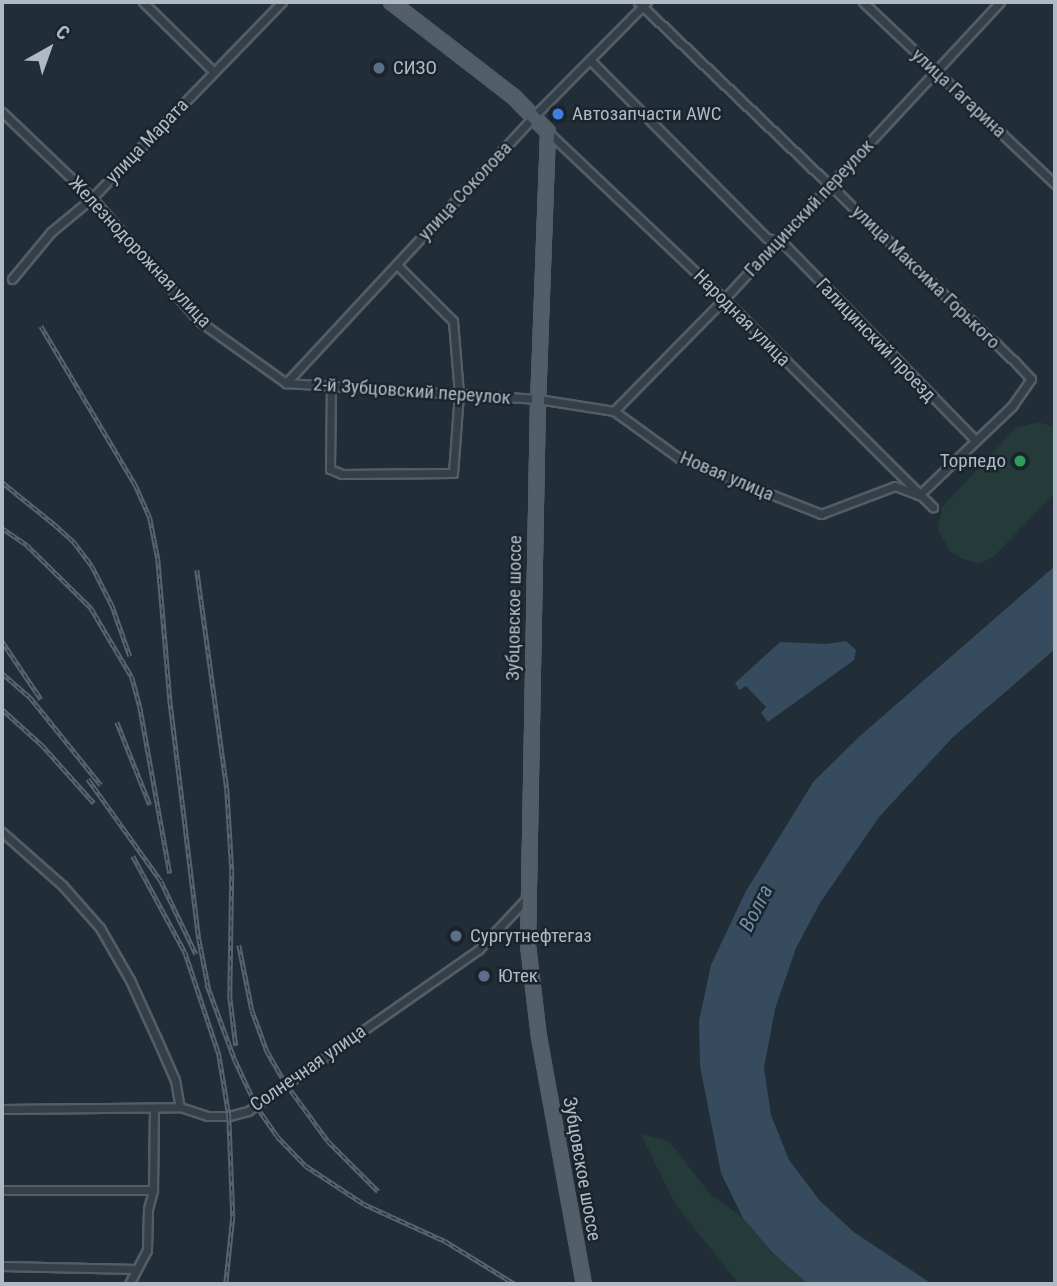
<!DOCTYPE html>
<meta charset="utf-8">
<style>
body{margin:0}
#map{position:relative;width:1057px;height:1286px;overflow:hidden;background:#222e37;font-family:"Roboto Condensed",sans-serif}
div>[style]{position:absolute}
.green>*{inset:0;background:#253b39}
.water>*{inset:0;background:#364c5e}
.roads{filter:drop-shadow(2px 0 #535d66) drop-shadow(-2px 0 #535d66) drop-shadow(0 2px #535d66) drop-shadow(0 -2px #535d66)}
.minor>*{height:7px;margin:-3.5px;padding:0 3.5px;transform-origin:3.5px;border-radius:3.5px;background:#353f48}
.primary>*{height:12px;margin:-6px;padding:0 6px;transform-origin:6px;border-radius:6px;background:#535f68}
.rail>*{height:4.5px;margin-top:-2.25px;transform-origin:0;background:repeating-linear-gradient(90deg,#1b242d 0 5px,#57646f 0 10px);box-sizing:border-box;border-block:2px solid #57646f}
.dots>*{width:19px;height:19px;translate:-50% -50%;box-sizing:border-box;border:4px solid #1b242d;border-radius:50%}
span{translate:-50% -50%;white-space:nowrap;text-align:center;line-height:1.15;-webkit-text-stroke:5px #1b242d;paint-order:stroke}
.poi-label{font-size:19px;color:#b0bac4}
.left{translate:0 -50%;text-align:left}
.right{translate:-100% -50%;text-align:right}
.street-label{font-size:19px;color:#b0bac4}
.water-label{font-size:21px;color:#7190a7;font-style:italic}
.frame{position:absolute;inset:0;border:4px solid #b0bac4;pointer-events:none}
.north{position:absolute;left:14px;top:14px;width:70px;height:70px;-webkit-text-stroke:5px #1b242d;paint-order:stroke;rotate:40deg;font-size:19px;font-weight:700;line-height:28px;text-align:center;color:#b0bac4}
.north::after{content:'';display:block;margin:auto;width:24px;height:32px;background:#b0bac4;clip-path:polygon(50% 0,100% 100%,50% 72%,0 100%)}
</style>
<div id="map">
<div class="green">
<i style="clip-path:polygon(1038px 422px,1055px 427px,1055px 493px,993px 557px,979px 564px,961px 558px,950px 551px,938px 530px,942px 507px,1016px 428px)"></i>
<i style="clip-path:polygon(641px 1134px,669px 1141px,711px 1195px,743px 1218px,772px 1252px,808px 1284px,739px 1284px,675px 1204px)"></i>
</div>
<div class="water">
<i style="clip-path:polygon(1055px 566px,1055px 649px,953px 737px,879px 817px,820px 903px,796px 948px,775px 1009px,764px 1068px,771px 1115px,789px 1160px,820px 1201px,855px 1233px,932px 1284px,808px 1284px,772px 1252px,743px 1218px,721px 1173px,700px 1066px,699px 1021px,711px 965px,746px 891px,814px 781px,860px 736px)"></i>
<i style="clip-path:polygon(846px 641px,856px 650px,854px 660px,768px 722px,761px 713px,766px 707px,746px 686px,739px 690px,735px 683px,780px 642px,826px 644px)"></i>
</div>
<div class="roads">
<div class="minor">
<i style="left:143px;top:2px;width:98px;rotate:44.6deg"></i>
<i style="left:863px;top:2px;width:265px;rotate:43.5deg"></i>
<i style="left:590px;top:60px;width:251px;rotate:45.2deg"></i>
<i style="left:767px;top:238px;width:16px;rotate:15deg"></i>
<i style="left:782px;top:242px;width:277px;rotate:45.7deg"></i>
<i style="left:2px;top:112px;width:124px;rotate:43.7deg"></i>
<i style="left:92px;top:198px;width:163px;rotate:49deg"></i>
<i style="left:199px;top:321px;width:107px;rotate:35.5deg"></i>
<i style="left:548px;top:132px;width:243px;rotate:43.5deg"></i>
<i style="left:724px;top:299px;width:295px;rotate:44.9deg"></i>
<i style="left:12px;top:279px;width:61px;rotate:-50.3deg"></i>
<i style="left:51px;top:232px;width:53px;rotate:-39.7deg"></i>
<i style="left:92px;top:198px;width:273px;rotate:-45.9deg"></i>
<i style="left:286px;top:383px;width:253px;rotate:3.6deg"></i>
<i style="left:538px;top:399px;width:77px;rotate:9deg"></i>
<i style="left:614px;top:411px;width:80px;rotate:35.9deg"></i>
<i style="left:679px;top:458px;width:153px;rotate:21.5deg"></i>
<i style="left:821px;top:514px;width:79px;rotate:-20.7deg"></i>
<i style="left:895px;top:486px;width:26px;rotate:21deg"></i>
<i style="left:919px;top:495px;width:129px;rotate:-43.7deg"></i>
<i style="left:1012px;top:406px;width:33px;rotate:-55deg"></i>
<i style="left:1031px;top:379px;width:26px;rotate:-133deg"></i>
<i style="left:1013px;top:360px;width:518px;rotate:-136.33deg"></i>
<i style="left:286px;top:383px;width:363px;rotate:-47.1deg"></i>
<i style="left:533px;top:117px;width:162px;rotate:-45.3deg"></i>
<i style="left:331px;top:386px;width:83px;rotate:90.7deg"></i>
<i style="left:330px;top:469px;width:13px;rotate:23deg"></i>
<i style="left:342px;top:474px;width:111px;rotate:-0.5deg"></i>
<i style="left:453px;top:473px;width:79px;rotate:-85.7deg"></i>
<i style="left:459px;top:394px;width:73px;rotate:-94.7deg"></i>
<i style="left:453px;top:321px;width:79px;rotate:-135deg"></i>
<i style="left:614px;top:411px;width:157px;rotate:-45.5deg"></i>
<i style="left:724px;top:299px;width:405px;rotate:-47.1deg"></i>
<i style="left:2px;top:832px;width:81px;rotate:41.5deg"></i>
<i style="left:63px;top:886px;width:56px;rotate:48.6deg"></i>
<i style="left:100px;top:928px;width:60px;rotate:60deg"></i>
<i style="left:130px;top:980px;width:63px;rotate:65.5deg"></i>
<i style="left:156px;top:1037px;width:47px;rotate:66.2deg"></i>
<i style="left:175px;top:1080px;width:27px;rotate:80deg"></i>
<i style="left:2px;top:1109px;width:178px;rotate:-0.6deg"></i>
<i style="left:180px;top:1107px;width:29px;rotate:18deg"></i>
<i style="left:208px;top:1116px;width:21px"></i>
<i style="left:229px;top:1116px;width:20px;rotate:-15deg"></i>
<i style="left:248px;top:1111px;width:282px;rotate:-35deg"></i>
<i style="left:479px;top:949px;width:70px;rotate:-46.7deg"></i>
<i style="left:2px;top:1190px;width:151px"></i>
<i style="left:2px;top:1266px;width:134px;rotate:1.3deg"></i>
<i style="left:129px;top:1284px;width:38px;rotate:-62deg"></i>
<i style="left:147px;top:1250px;width:41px;rotate:-88.6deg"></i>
<i style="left:148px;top:1209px;width:20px;rotate:-75deg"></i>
<i style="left:153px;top:1190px;width:81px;rotate:-89.3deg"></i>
</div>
<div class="primary">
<i style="left:391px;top:2px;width:155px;rotate:37.7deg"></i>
<i style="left:514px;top:97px;width:49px;rotate:45.8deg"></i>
<i style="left:548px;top:132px;width:267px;rotate:92.1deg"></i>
<i style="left:538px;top:399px;width:546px;rotate:91.05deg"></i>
<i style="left:528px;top:945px;width:93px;rotate:83.2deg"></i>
<i style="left:539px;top:1037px;width:251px;rotate:79.7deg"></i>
</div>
</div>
<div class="rail">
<i style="left:41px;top:326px;width:184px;rotate:59.3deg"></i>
<i style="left:135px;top:484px;width:37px;rotate:66deg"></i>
<i style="left:150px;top:518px;width:42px;rotate:79deg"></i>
<i style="left:158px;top:559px;width:142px;rotate:85.1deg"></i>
<i style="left:170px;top:700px;width:241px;rotate:83.1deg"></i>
<i style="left:199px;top:939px;width:52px;rotate:78.9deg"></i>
<i style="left:2px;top:482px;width:67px;rotate:38.9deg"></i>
<i style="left:54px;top:524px;width:27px;rotate:42deg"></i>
<i style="left:74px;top:542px;width:30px;rotate:53deg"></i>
<i style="left:92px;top:566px;width:44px;rotate:62.9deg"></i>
<i style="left:112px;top:605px;width:54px;rotate:70.6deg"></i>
<i style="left:2px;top:528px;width:30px;rotate:34deg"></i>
<i style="left:27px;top:545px;width:90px;rotate:44.5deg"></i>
<i style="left:91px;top:608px;width:80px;rotate:59.3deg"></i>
<i style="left:132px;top:677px;width:31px;rotate:75deg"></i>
<i style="left:140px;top:707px;width:169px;rotate:79.8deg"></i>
<i style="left:197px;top:570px;width:221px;rotate:82.2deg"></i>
<i style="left:227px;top:789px;width:82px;rotate:86.5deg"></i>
<i style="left:232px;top:871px;width:126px;rotate:90.9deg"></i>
<i style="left:230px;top:997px;width:49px;rotate:83deg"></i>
<i style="left:2px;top:641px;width:70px;rotate:56.1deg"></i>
<i style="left:2px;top:673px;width:37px;rotate:41deg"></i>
<i style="left:30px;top:697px;width:113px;rotate:51.1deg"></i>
<i style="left:2px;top:709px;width:54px;rotate:42deg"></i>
<i style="left:42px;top:745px;width:78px;rotate:48.1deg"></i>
<i style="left:117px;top:722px;width:89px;rotate:68.3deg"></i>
<i style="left:88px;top:779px;width:125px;rotate:54.4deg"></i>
<i style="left:161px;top:881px;width:81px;rotate:64.4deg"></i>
<i style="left:133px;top:856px;width:109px;rotate:61.6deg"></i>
<i style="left:185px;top:952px;width:108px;rotate:71.6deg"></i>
<i style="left:219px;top:1054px;width:63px;rotate:80.8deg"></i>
<i style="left:229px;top:1116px;width:101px;rotate:87.7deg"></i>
<i style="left:233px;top:1217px;width:67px;rotate:96deg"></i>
<i style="left:239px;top:945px;width:66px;rotate:78.7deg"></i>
<i style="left:252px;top:1010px;width:44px;rotate:69.9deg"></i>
<i style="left:267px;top:1051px;width:39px;rotate:60deg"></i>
<i style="left:287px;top:1085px;width:69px;rotate:53.8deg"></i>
<i style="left:328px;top:1141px;width:71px;rotate:45deg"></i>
<i style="left:207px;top:984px;width:81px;rotate:69.8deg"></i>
<i style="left:235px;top:1060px;width:52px;rotate:64.9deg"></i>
<i style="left:257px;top:1107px;width:35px;rotate:55deg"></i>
<i style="left:277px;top:1136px;width:42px;rotate:46deg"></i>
<i style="left:306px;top:1166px;width:69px;rotate:33.2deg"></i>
<i style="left:364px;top:1204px;width:89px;rotate:24.6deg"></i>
<i style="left:445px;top:1241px;width:82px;rotate:31.6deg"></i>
</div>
<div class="dots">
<i style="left:379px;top:68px;background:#5c6f8a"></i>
<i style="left:558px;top:114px;background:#3f7fe0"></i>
<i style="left:1020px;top:461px;background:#2e9e5b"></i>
<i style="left:456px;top:936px;background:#5c6f8a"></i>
<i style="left:484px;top:976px;background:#5c6f8a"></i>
</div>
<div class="poi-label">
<span class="left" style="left:393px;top:68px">СИЗО</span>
<span class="left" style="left:572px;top:114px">Автозапчасти AWC</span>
<span class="right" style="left:1006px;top:461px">Торпедо</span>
<span class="left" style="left:470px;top:936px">Сургутнефтегаз</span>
<span class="left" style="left:498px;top:976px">Ютек</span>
</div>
<div class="street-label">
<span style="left:959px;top:93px;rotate:43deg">улица Гагарина</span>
<span style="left:147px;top:141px;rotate:-46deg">улица Марата</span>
<span style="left:465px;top:191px;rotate:-47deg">улица Соколова</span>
<span style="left:809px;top:208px;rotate:-47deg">Галицинский переулок</span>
<span style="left:140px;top:252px;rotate:47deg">Железнодорожная улица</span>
<span style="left:926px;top:277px;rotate:44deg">улица Максима Горького</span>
<span style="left:742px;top:318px;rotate:45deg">Народная улица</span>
<span style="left:876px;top:340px;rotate:46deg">Галицинский проезд</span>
<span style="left:412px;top:391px;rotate:4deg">2-й Зубцовский переулок</span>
<span style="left:727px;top:476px;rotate:23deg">Новая улица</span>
<span style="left:514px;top:608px;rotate:-89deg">Зубцовское шоссе</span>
<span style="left:308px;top:1068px;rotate:-35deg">Солнечная улица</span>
<span style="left:582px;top:1169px;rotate:80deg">Зубцовское шоссе</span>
</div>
<div class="water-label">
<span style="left:756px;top:908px;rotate:-63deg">Волга</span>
</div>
<div class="frame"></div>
<div class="north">С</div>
</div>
